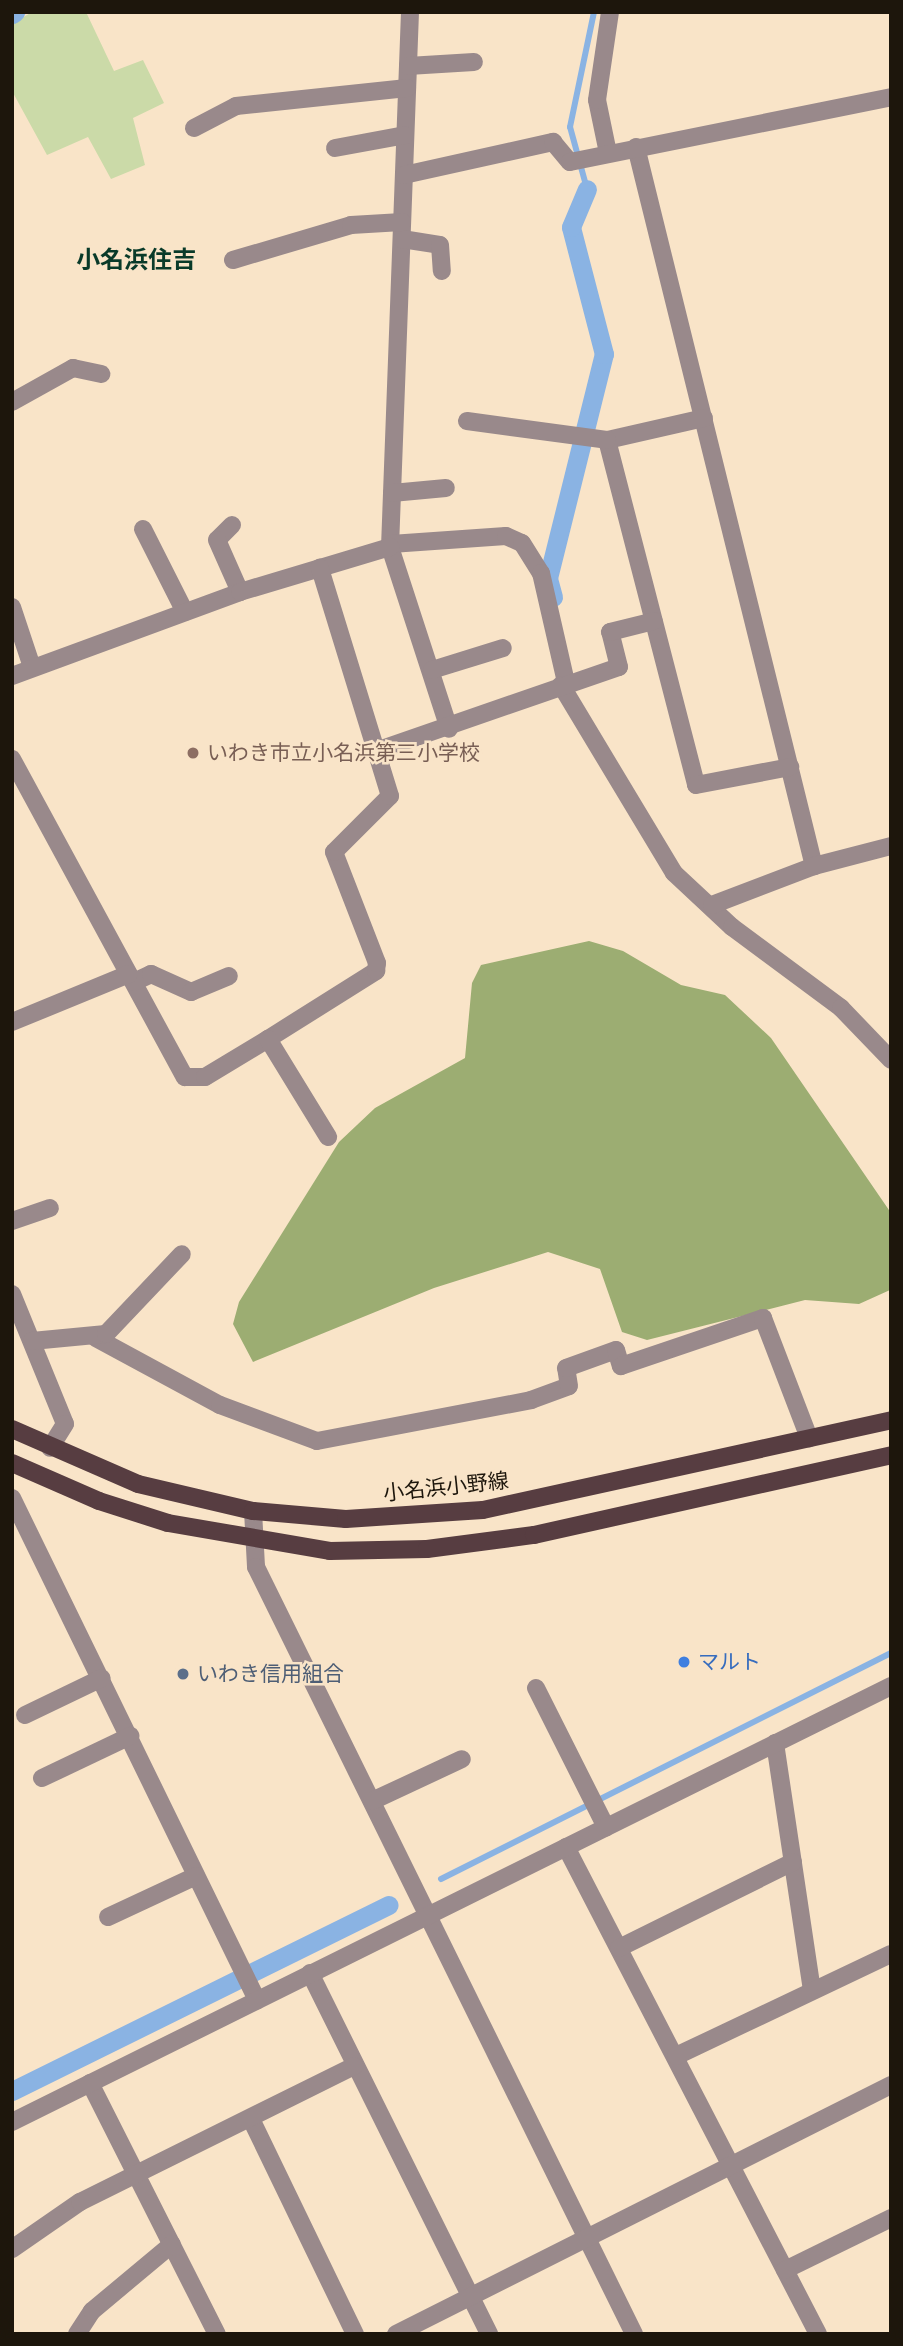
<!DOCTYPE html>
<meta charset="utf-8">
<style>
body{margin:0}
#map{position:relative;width:903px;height:2346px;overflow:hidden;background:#f9e4c8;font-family:Arial,"Noto Sans JP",sans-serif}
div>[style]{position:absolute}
.green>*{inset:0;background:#cbdaa8}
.forest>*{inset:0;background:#9cad72}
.stream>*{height:6px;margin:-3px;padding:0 3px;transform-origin:3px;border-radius:3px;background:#8ab3e3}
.canal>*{height:19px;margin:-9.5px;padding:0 9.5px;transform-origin:9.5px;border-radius:9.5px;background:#8ab3e3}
.minor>*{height:18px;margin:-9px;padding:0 9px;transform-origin:9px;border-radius:9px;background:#99898b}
.major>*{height:18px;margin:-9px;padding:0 9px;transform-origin:9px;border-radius:9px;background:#573d41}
.dots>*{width:19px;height:19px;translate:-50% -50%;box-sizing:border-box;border:4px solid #f9e4c8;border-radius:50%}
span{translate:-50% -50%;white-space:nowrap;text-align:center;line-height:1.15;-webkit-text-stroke:5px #f9e4c8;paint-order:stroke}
.education-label{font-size:21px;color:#785e54}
.left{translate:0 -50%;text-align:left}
.street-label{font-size:21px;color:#1d160c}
.shop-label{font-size:21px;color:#366cbe}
.service-label{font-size:21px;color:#4e5e75}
.quarter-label{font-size:24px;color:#093a29;font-weight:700}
.frame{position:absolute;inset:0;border:14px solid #1d160c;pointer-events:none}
</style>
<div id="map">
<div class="green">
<i style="clip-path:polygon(32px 12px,86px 12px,114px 71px,143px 60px,164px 103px,133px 118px,145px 165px,111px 179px,88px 137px,47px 155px,12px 91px,12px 24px)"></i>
</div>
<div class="forest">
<i style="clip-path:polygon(589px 941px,623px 951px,681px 985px,725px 995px,771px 1038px,891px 1213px,890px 1290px,859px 1304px,805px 1300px,647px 1340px,622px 1332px,600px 1269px,548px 1252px,434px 1288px,253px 1362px,233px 1324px,239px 1302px,339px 1142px,375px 1108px,465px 1058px,472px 983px,481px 965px)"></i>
</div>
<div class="stream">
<i style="left:587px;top:189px;width:64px;rotate:-105.3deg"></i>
<i style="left:570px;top:127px;width:117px;rotate:-78.2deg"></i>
<i style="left:441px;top:1879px;width:504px;rotate:-26.67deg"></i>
</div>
<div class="canal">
<i style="left:12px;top:14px;width:4px;rotate:-34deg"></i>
<i style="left:553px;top:597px;width:20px;rotate:-105deg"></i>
<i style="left:548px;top:578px;width:231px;rotate:-76deg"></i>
<i style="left:604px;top:354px;width:131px;rotate:-104.6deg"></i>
<i style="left:571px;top:227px;width:41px;rotate:-67.2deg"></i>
<i style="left:12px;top:2091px;width:420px;rotate:-26.3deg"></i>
</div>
<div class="minor">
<i style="left:410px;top:12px;width:535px;rotate:92.14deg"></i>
<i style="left:390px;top:547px;width:191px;rotate:72deg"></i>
<i style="left:408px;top:66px;width:66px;rotate:-3.5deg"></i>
<i style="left:194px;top:128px;width:47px;rotate:-27.6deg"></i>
<i style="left:236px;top:106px;width:172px;rotate:-6deg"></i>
<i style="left:636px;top:147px;width:741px;rotate:76.1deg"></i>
<i style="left:335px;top:148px;width:71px;rotate:-10.5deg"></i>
<i style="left:608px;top:153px;width:54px;rotate:-101.7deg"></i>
<i style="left:597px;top:100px;width:89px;rotate:-81.6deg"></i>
<i style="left:404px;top:175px;width:153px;rotate:-12.5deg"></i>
<i style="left:553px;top:142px;width:26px;rotate:50deg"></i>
<i style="left:570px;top:162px;width:328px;rotate:-11.4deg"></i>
<i style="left:402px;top:239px;width:38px;rotate:9deg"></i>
<i style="left:440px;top:245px;width:26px;rotate:86deg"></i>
<i style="left:233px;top:260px;width:123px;rotate:-16.5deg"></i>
<i style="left:351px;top:225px;width:51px;rotate:-3.4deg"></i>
<i style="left:12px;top:402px;width:70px;rotate:-29.1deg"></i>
<i style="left:73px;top:368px;width:29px;rotate:12deg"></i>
<i style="left:704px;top:418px;width:99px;rotate:167.2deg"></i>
<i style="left:607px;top:440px;width:356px;rotate:75.5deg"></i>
<i style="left:696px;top:785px;width:96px;rotate:-10.8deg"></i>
<i style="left:467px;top:421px;width:141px;rotate:7.7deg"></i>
<i style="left:392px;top:493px;width:54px;rotate:-5.3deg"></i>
<i style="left:232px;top:525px;width:21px;rotate:135deg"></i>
<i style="left:217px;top:540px;width:57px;rotate:66.1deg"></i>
<i style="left:143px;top:529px;width:93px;rotate:63.2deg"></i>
<i style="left:391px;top:544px;width:115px;rotate:-4deg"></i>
<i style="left:506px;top:536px;width:17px;rotate:24deg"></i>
<i style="left:522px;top:543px;width:36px;rotate:58deg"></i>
<i style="left:541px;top:573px;width:112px;rotate:77.1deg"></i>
<i style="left:12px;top:607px;width:63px;rotate:71.6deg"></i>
<i style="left:432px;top:670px;width:74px;rotate:-17.2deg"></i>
<i style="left:12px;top:676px;width:243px;rotate:-20.2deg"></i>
<i style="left:240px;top:592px;width:157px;rotate:-16.7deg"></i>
<i style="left:561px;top:685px;width:219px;rotate:59deg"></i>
<i style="left:674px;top:873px;width:79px;rotate:43deg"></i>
<i style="left:732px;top:927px;width:136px;rotate:36.6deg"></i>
<i style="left:841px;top:1008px;width:72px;rotate:46.1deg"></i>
<i style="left:376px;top:751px;width:257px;rotate:-19.1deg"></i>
<i style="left:619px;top:667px;width:36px;rotate:-104deg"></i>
<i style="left:610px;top:632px;width:45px;rotate:-14deg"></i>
<i style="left:12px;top:759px;width:362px;rotate:61.5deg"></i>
<i style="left:185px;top:1077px;width:20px"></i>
<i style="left:205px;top:1077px;width:74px;rotate:-31.1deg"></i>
<i style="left:268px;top:1039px;width:128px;rotate:-32.2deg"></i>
<i style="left:376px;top:971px;width:8px;rotate:-83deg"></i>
<i style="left:377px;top:963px;width:119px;rotate:-111.2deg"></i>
<i style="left:334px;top:852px;width:79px;rotate:-45deg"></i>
<i style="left:390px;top:796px;width:239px;rotate:-107.1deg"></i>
<i style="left:712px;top:905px;width:109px;rotate:-20.9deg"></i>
<i style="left:814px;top:866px;width:80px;rotate:-14.6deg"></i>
<i style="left:134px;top:982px;width:19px;rotate:-25deg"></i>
<i style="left:151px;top:974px;width:44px;rotate:24.2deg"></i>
<i style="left:191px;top:992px;width:41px;rotate:-22.8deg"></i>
<i style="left:12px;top:1022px;width:126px;rotate:-22.3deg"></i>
<i style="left:268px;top:1039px;width:115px;rotate:58.5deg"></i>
<i style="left:12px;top:1221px;width:40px;rotate:-18.9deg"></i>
<i style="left:12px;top:1294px;width:140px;rotate:67.8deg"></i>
<i style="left:65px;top:1424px;width:28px;rotate:122deg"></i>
<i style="left:96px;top:1338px;width:141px;rotate:28.4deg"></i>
<i style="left:220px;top:1405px;width:103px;rotate:20.4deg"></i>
<i style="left:317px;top:1441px;width:218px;rotate:-10.8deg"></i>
<i style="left:531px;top:1400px;width:40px;rotate:-20.2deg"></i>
<i style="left:569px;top:1386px;width:18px;rotate:-99deg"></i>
<i style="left:566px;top:1368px;width:53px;rotate:-19.8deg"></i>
<i style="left:616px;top:1350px;width:17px;rotate:73deg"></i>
<i style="left:621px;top:1366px;width:150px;rotate:-18.7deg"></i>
<i style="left:763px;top:1318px;width:129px;rotate:69deg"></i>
<i style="left:32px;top:1341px;width:74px;rotate:-5.4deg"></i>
<i style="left:106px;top:1334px;width:110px;rotate:-46.5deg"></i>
<i style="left:12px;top:1498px;width:559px;rotate:63.99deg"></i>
<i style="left:253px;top:1511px;width:56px;rotate:86.9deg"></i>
<i style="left:256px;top:1567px;width:855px;rotate:63.76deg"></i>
<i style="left:536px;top:1688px;width:156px;rotate:63.3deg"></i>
<i style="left:25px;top:1715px;width:85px;rotate:-25.7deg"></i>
<i style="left:775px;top:1743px;width:250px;rotate:81.5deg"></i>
<i style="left:42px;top:1778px;width:98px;rotate:-25.5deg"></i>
<i style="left:372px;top:1801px;width:99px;rotate:-25deg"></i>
<i style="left:566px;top:1847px;width:548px;rotate:62.64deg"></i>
<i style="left:108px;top:1917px;width:97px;rotate:-25deg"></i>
<i style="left:619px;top:1948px;width:194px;rotate:-26.3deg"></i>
<i style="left:310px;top:1973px;width:403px;rotate:63.6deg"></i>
<i style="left:676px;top:2056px;width:238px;rotate:-25.4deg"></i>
<i style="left:90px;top:2083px;width:281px;rotate:63.2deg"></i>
<i style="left:251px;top:2119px;width:239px;rotate:64.2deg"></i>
<i style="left:12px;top:2122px;width:981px;rotate:-26.38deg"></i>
<i style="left:12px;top:2249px;width:83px;rotate:-34.7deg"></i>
<i style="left:80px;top:2202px;width:306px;rotate:-26.4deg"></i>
<i style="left:785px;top:2270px;width:118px;rotate:-26.1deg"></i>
<i style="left:77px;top:2334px;width:27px;rotate:-57deg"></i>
<i style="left:92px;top:2311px;width:104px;rotate:-39.9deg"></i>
<i style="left:396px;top:2334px;width:554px;rotate:-26.7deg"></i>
</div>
<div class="major">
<i style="left:12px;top:1429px;width:137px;rotate:23.6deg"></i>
<i style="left:138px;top:1484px;width:118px;rotate:13.2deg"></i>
<i style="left:253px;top:1511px;width:93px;rotate:4.9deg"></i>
<i style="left:346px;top:1519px;width:137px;rotate:-3.8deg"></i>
<i style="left:483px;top:1510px;width:418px;rotate:-12.4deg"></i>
<i style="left:12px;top:1463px;width:95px;rotate:23.6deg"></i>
<i style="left:99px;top:1501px;width:72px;rotate:17.7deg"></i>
<i style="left:168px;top:1523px;width:164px;rotate:9.8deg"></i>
<i style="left:330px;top:1551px;width:97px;rotate:-1.2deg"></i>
<i style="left:427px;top:1549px;width:108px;rotate:-7.5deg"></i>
<i style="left:534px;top:1535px;width:366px;rotate:-12.6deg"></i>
</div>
<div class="dots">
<i style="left:193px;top:753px;background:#8d6e63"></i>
<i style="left:684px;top:1662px;background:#3f7fe0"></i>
<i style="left:183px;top:1674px;background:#5c6f8a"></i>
</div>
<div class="education-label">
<span class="left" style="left:207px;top:753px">いわき市立小名浜第三小学校</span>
</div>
<div class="street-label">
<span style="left:446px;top:1487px;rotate:-6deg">小名浜小野線</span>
</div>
<div class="shop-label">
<span class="left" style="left:698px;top:1662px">マルト</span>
</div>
<div class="service-label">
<span class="left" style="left:197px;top:1674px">いわき信用組合</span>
</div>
<div class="quarter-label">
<span style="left:136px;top:260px">小名浜住吉</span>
</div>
<div class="frame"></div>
</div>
